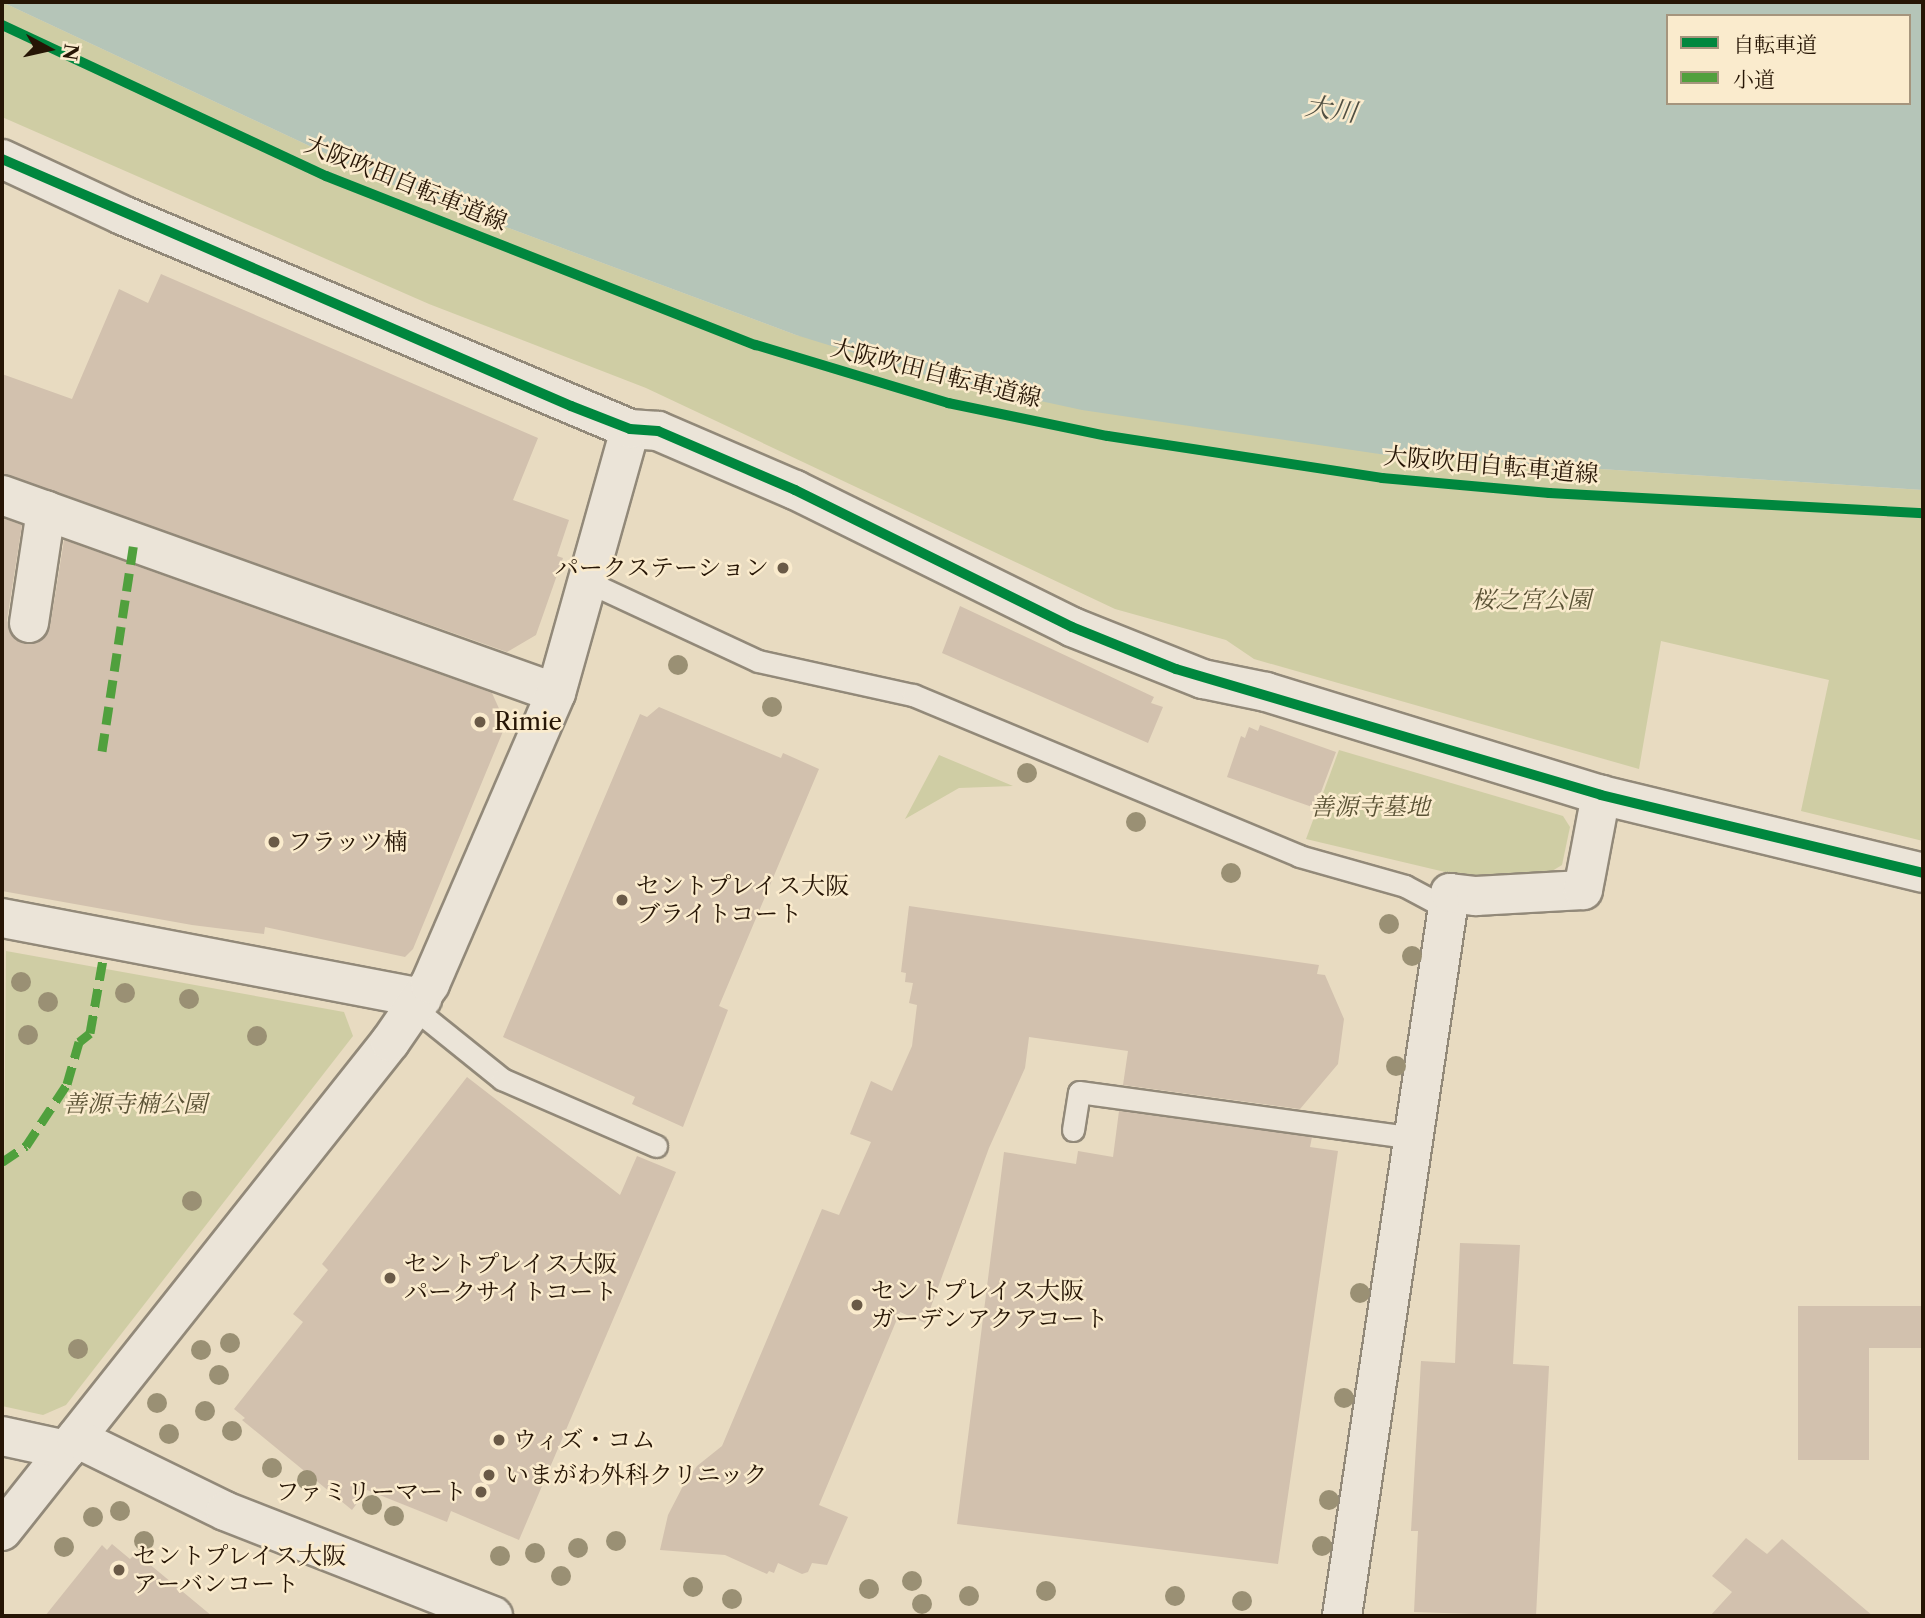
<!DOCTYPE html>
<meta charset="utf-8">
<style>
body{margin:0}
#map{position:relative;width:1925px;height:1618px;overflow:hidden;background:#e8dbc1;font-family:"Libre Caslon Text","Noto Serif JP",serif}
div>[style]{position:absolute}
.green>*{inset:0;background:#cfcda4}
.water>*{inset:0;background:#b5c5b8}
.building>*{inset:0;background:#d2c1ae}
.roads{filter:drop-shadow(2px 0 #928979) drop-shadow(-2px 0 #928979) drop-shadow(0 2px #928979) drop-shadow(0 -2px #928979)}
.service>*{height:21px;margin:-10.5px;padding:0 10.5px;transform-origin:10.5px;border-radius:10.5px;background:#ebe4d8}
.minor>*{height:38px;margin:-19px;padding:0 19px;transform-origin:19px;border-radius:19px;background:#ebe4d8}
.tertiary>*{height:38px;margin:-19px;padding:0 19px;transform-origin:19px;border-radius:19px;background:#ebe4d8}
.quiet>*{height:9px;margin-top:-4.5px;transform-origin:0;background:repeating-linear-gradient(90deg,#50a03d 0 18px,transparent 0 27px)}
.cycleway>*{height:10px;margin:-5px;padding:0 5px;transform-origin:5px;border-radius:5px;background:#00873e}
.trees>*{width:20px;height:20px;margin:-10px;border-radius:50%;background:#9a9074}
.dots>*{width:19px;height:19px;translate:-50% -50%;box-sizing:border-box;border:4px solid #faebcd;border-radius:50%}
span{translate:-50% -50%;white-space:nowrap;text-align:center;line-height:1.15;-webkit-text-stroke:5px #faebcd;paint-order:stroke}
.street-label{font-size:24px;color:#261505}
.poi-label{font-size:24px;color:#261505}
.right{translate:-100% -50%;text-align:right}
.left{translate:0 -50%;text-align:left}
.park-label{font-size:24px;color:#5a5235;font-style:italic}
.water-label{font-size:26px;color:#504f42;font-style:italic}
.frame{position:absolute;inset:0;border:4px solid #261505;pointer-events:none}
.legend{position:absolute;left:1666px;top:14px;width:245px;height:91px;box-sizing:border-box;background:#faebcd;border:2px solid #a5957d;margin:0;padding:9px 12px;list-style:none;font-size:21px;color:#261505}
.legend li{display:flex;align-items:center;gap:14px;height:35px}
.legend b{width:35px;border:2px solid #a5957d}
.north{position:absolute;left:14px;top:14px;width:70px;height:70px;-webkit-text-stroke:5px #faebcd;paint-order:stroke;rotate:98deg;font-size:19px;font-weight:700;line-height:28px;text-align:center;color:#261505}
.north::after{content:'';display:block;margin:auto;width:24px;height:32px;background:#261505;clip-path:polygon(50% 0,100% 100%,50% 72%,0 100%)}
</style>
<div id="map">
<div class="green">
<i style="clip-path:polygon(2px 2px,393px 185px,796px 335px,1386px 455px,1923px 490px,1923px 841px,1801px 811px,1829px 680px,1661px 641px,1639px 769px,1254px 659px,1226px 640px,1115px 609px,646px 388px,429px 304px,2px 117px)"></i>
<i style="clip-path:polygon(1339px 750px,1563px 816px,1570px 827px,1562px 865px,1552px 871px,1466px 877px,1306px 839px)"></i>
<i style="clip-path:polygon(939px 755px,1013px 786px,959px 788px,905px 819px)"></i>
<i style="clip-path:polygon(6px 951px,344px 1012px,353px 1036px,66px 1405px,43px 1415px,2px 1406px)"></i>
</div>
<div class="water">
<i style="clip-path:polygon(evenodd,2px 2px,1923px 2px,1923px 490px,1386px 455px,1082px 410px,935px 378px,796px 335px,393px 185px,2px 2px,1668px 16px,1909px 16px,1909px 103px,1668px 103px,1668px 16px)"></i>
</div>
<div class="building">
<i style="clip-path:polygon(161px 274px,538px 438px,513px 500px,569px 520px,557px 556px,563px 558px,536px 635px,507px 652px,2px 474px,2px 374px,72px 399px,119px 289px,148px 303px)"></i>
<i style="clip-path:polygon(2px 518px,22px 525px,7px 620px,15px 640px,25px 644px,38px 643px,50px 627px,64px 540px,492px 693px,506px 724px,413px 949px,405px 957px,265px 927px,264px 934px,192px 925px,2px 891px)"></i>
<i style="clip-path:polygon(960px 606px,1154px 697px,1151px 703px,1163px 707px,1148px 743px,942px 653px)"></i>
<i style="clip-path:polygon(659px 707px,781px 758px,783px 753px,819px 769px,719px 1006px,728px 1010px,683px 1127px,632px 1104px,635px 1097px,503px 1037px,640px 714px,647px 717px)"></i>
<i style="clip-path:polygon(1260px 725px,1336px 752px,1315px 808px,1227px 777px,1241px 736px,1245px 738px,1249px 727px,1258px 731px)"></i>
<i style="clip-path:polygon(909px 906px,1319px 965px,1317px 974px,1325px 975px,1344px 1019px,1338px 1064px,1300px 1109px,1123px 1085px,1128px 1051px,1029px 1037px,1025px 1068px,989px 1148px,925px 1323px,900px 1312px,819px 1505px,848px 1517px,827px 1565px,812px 1563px,808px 1572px,802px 1574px,778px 1563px,774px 1573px,769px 1571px,767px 1574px,725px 1555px,660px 1550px,668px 1515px,683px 1486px,697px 1466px,722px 1446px,822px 1209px,839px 1215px,871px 1142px,850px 1134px,871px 1081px,892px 1091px,912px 1046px,917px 1005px,909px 1003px,913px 983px,905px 982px,906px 973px,901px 972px)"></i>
<i style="clip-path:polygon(467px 1077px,620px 1195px,637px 1156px,676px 1172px,519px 1540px,451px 1511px,447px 1522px,367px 1490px,352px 1510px,242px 1420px,245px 1418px,234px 1409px,303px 1322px,293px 1314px,328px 1270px,322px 1264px)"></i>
<i style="clip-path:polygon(1119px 1111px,1312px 1137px,1310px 1147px,1338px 1151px,1278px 1564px,957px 1524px,1004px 1152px,1076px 1164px,1078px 1151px,1113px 1157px)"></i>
<i style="clip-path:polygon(1460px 1243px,1520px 1245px,1513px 1364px,1549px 1366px,1536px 1616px,1414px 1612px,1418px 1531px,1411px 1531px,1421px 1361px,1455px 1363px)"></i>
<i style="clip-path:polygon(1798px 1306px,1923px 1306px,1923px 1348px,1869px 1348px,1869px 1460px,1798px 1460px)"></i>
<i style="clip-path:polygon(1746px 1538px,1767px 1554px,1782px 1539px,1873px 1616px,1710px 1616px,1732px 1592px,1712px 1576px)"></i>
<i style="clip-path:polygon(112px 1544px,130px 1559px,136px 1553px,212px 1616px,45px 1616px,102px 1545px,107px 1550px)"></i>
</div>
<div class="roads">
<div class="service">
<i style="left:588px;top:582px;width:187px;rotate:24.9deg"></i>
<i style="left:758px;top:661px;width:159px;rotate:12.4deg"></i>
<i style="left:913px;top:695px;width:418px;rotate:22.6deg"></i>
<i style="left:1299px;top:856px;width:110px;rotate:15.8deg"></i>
<i style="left:1405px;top:886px;width:49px;rotate:28.1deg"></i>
<i style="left:415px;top:1009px;width:112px;rotate:38.8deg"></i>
<i style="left:502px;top:1079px;width:168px;rotate:23.5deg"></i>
<i style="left:1073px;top:1130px;width:38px;rotate:-81deg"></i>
<i style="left:1079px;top:1092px;width:337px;rotate:7.8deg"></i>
</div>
<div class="minor">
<i style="left:2px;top:495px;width:588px;rotate:19.67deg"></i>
<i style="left:29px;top:623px;width:114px;rotate:-81.4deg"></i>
<i style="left:2px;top:918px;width:428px;rotate:10.8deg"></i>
<i style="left:2px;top:1531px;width:624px;rotate:-51.57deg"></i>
<i style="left:390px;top:1042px;width:70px;rotate:-55.4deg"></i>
<i style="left:430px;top:984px;width:317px;rotate:-66.6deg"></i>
<i style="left:556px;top:693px;width:274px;rotate:-74.3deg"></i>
<i style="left:630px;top:429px;width:28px;rotate:4deg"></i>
<i style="left:658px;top:431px;width:149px;rotate:23.3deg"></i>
<i style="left:795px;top:490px;width:309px;rotate:26.3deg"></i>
<i style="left:1072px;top:627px;width:141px;rotate:21.7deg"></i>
<i style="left:1203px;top:679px;width:64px;rotate:11.7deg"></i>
<i style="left:1266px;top:692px;width:350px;rotate:17.1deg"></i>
<i style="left:1601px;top:795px;width:331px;rotate:13.6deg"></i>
<i style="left:1342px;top:1616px;width:731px;rotate:-81.5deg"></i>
<i style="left:1450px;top:893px;width:26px;rotate:7deg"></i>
<i style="left:1476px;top:896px;width:107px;rotate:-3.2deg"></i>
<i style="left:1583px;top:890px;width:97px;rotate:-79.3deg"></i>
</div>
<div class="tertiary">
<i style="left:2px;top:159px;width:132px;rotate:25deg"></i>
<i style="left:122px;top:215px;width:551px;rotate:22.84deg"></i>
<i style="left:2px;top:1436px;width:66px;rotate:12.3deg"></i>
<i style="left:76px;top:1438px;width:166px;rotate:26.1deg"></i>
<i style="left:225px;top:1511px;width:288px;rotate:21.4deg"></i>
</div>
</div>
<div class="quiet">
<i style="left:102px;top:751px;width:211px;rotate:-81.3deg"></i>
<i style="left:2px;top:1162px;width:29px;rotate:-34deg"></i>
<i style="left:26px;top:1146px;width:74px;rotate:-56.5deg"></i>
<i style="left:67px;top:1084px;width:44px;rotate:-74.1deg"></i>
<i style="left:79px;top:1042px;width:14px;rotate:-39deg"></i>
<i style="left:90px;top:1033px;width:75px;rotate:-80deg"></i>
</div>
<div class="cycleway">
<i style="left:2px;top:25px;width:357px;rotate:25deg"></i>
<i style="left:326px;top:176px;width:462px;rotate:21.5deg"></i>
<i style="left:756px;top:345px;width:201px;rotate:16.8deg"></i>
<i style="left:948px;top:403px;width:163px;rotate:11.7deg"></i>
<i style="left:1108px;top:436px;width:277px;rotate:8.7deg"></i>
<i style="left:1382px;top:478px;width:168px;rotate:5.1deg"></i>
<i style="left:1549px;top:493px;width:375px;rotate:3.1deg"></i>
<i style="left:2px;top:159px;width:620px;rotate:23.47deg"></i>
<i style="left:571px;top:406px;width:63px;rotate:21.3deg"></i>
<i style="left:630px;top:429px;width:28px;rotate:4deg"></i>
<i style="left:658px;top:431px;width:149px;rotate:23.3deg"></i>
<i style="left:795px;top:490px;width:309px;rotate:26.3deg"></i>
<i style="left:1072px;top:627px;width:112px;rotate:22deg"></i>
<i style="left:1176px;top:669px;width:443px;rotate:16.5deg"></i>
<i style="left:1601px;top:795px;width:331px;rotate:13.6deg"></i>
</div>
<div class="trees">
<i style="left:678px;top:665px"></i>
<i style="left:772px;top:707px"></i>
<i style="left:1027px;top:773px"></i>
<i style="left:1136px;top:822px"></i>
<i style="left:1231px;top:873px"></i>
<i style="left:1389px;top:924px"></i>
<i style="left:1412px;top:956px"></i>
<i style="left:21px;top:982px"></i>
<i style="left:125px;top:993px"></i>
<i style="left:189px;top:999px"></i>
<i style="left:48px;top:1002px"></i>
<i style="left:28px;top:1035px"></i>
<i style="left:257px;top:1036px"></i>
<i style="left:1396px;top:1066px"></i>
<i style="left:192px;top:1201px"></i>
<i style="left:1360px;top:1293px"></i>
<i style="left:230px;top:1343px"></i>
<i style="left:78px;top:1349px"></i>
<i style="left:201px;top:1350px"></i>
<i style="left:219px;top:1375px"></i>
<i style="left:1344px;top:1398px"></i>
<i style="left:157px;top:1403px"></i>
<i style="left:205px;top:1411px"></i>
<i style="left:232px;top:1431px"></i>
<i style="left:169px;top:1434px"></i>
<i style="left:272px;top:1468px"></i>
<i style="left:307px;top:1480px"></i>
<i style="left:1329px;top:1500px"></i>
<i style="left:372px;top:1505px"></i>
<i style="left:120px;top:1511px"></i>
<i style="left:394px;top:1516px"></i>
<i style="left:93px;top:1517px"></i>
<i style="left:144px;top:1541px"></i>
<i style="left:616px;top:1541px"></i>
<i style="left:1322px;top:1546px"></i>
<i style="left:64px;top:1547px"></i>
<i style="left:578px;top:1548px"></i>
<i style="left:535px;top:1553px"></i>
<i style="left:500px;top:1556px"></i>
<i style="left:561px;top:1576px"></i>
<i style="left:912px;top:1581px"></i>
<i style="left:693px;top:1587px"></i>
<i style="left:869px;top:1589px"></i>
<i style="left:1046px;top:1591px"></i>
<i style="left:969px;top:1596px"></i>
<i style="left:1175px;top:1596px"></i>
<i style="left:732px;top:1599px"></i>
<i style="left:1242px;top:1601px"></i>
<i style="left:922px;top:1604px"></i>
</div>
<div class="dots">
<i style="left:783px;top:568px;background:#6a5a47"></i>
<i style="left:480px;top:722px;background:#6a5a47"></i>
<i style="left:274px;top:842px;background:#6a5a47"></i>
<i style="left:622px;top:900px;background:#6a5a47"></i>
<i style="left:390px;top:1278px;background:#6a5a47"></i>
<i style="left:857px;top:1305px;background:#6a5a47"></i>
<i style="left:499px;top:1440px;background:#6a5a47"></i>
<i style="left:489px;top:1475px;background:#6a5a47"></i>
<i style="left:481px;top:1492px;background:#6a5a47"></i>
<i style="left:119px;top:1570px;background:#6a5a47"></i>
</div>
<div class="street-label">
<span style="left:406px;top:183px;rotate:22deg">大阪吹田自転車道線</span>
<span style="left:936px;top:373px;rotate:14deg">大阪吹田自転車道線</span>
<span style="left:1491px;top:465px;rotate:5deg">大阪吹田自転車道線</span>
</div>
<div class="poi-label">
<span class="right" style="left:769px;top:568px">パークステーション</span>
<span class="left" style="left:494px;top:722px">Rimie</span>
<span class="left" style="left:288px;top:842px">フラッツ楠</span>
<span class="left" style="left:636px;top:900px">セントプレイス大阪<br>ブライトコート</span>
<span class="left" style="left:404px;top:1278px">セントプレイス大阪<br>パークサイトコート</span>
<span class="left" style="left:871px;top:1305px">セントプレイス大阪<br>ガーデンアクアコート</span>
<span class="left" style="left:513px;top:1440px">ウィズ・コム</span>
<span class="left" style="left:505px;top:1475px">いまがわ外科クリニック</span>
<span class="right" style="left:467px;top:1492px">ファミリーマート</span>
<span class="left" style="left:133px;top:1570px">セントプレイス大阪<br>アーバンコート</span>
</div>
<div class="park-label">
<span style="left:1531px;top:600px">桜之宮公園</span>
<span style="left:1370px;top:807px">善源寺墓地</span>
<span style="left:135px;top:1104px">善源寺楠公園</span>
</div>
<div class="water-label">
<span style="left:1331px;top:110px;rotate:8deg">大川</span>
</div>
<div class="frame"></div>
<ul class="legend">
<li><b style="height:9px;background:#00873e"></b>自転車道</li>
<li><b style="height:9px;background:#50a03d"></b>小道</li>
</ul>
<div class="north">N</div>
</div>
